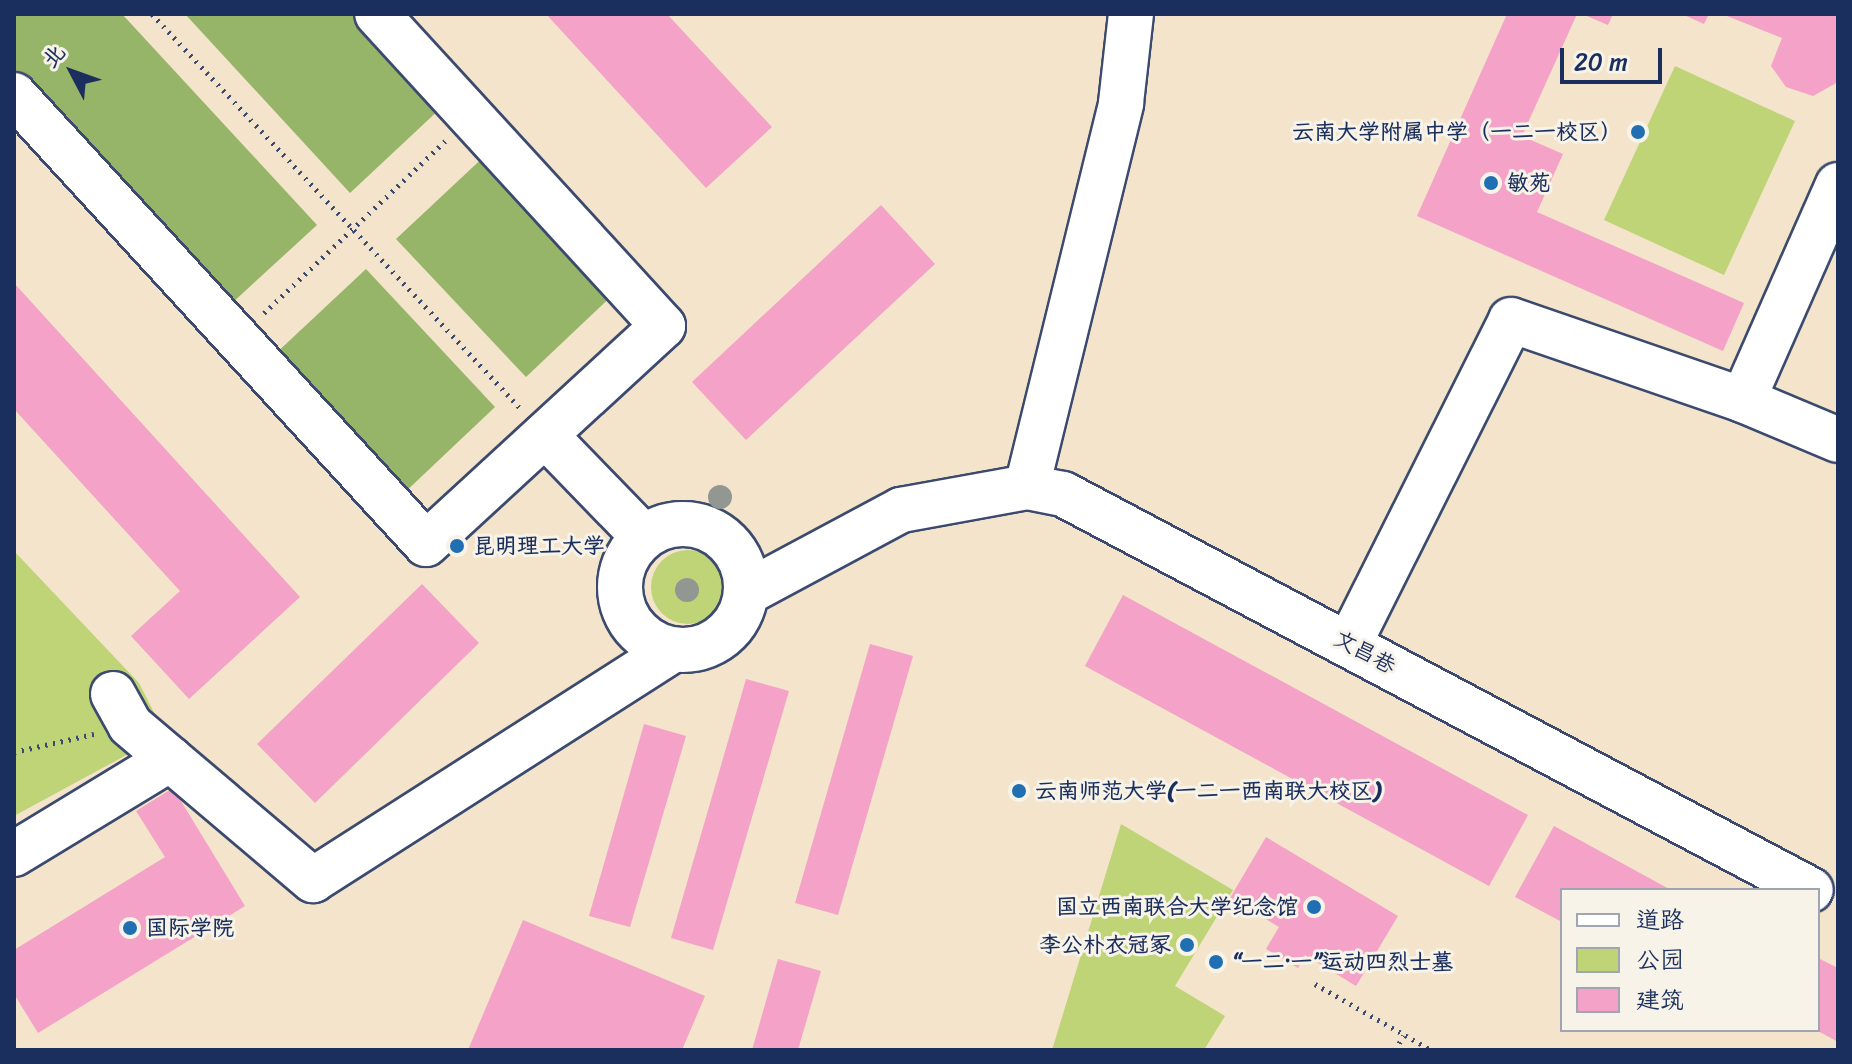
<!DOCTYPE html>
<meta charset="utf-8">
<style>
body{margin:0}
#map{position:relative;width:1852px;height:1064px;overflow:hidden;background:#f3e4cb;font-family:Sriracha,"LXGW WenKai TC",sans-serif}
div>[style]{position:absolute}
.green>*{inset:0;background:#bfd377}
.round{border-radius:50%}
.forest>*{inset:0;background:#97b568}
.building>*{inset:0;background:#f4a2c7}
.path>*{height:5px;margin-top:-2.5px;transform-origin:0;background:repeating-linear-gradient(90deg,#3b4a6e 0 2px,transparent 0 8px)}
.roads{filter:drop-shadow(2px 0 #3b4a6e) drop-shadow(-2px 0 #3b4a6e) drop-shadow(0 2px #3b4a6e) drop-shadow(0 -2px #3b4a6e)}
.minor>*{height:44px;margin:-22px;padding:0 22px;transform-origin:22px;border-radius:22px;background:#fff}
.minor>.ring{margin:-22px;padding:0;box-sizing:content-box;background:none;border:44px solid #fff;border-radius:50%}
.trees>*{width:24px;height:24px;margin:-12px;border-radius:50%;background:#939792}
.dots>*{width:22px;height:22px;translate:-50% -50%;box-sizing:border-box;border:4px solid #f7f3e8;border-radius:50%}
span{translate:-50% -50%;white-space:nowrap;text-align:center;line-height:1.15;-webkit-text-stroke:6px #f7f3e8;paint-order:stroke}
.poi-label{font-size:22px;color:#1b2f5e;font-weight:700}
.right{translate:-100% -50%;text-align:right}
.left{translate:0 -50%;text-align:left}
.street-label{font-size:22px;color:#1b2f5e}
.frame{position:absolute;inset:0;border:16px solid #1b2f5e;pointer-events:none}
.legend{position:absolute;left:1560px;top:888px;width:260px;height:144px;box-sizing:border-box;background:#f7f3e8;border:2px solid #9fa5b1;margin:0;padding:10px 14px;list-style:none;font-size:24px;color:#1b2f5e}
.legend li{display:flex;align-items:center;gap:16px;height:40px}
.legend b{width:40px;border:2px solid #9fa5b1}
.north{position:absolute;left:32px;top:32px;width:80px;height:80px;-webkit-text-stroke:6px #f7f3e8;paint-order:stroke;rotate:311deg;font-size:22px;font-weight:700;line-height:32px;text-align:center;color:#1b2f5e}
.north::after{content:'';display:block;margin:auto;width:28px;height:36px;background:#1b2f5e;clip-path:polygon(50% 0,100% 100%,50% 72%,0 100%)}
.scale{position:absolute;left:1560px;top:48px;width:102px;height:36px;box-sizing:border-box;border:4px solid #1b2f5e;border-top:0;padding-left:10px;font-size:24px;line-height:28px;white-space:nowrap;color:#1b2f5e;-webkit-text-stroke:6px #f7f3e8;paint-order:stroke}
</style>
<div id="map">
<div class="green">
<i style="clip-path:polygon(1675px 66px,1795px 121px,1724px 275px,1604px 220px)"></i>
<i class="round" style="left:651px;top:550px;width:74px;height:74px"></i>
<i style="clip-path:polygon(14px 551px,139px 683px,165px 734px,14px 816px)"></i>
<i style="clip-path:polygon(1121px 824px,1233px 890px,1175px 986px,1225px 1016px,1204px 1050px,1052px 1050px)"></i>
</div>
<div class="forest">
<i style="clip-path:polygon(14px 14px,122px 14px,317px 225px,231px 304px,14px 68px)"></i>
<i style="clip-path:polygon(185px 14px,357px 14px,443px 106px,350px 193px)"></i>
<i style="clip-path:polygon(490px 151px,619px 289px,526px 377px,396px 239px)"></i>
<i style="clip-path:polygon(366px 269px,495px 407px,402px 495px,272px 357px)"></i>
</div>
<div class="building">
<i style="clip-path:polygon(546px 14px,667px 14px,772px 127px,706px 188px)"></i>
<i style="clip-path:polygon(1507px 14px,1577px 14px,1522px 136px,1563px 154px,1537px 212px,1744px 303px,1723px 351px,1417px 216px)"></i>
<i style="clip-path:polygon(1582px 14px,1613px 14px,1608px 25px)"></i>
<i style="clip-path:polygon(1682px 14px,1709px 14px,1704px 24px)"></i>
<i style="clip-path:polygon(1722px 14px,1838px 14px,1838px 82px,1813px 96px,1786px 87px,1771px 66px,1782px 38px)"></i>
<i style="clip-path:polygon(881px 205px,935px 264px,746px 440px,692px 382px)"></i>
<i style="clip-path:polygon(14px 283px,300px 597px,189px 699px,131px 636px,180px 591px,14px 409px)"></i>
<i style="clip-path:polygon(422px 584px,479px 643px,315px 803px,257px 744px)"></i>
<i style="clip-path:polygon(1123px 595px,1528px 815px,1489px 886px,1085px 666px)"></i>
<i style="clip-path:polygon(870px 644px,913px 656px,838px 915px,795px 903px)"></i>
<i style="clip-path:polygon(746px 679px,789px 691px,713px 950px,671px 938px)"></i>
<i style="clip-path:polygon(644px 724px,686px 736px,630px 927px,589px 916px)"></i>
<i style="clip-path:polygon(173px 788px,245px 906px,38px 1033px,14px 994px,14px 950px,165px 857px,136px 811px)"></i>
<i style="clip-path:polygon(1554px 826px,1671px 890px,1562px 890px,1562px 922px,1515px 897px)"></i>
<i style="clip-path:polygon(1266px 837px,1398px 916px,1356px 986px,1305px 955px,1298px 968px,1266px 949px,1279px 927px,1230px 898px)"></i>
<i style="clip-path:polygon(523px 920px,705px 996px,682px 1050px,468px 1050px)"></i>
<i style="clip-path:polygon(1818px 958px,1838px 968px,1838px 1042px,1818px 1031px)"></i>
<i style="clip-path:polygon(778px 959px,821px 971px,798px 1050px,752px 1050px)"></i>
</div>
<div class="path">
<i style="left:152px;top:14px;width:539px;rotate:46.95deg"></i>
<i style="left:264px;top:313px;width:250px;rotate:-43.5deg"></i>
<i style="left:14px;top:752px;width:82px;rotate:-12.7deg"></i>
<i style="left:1315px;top:984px;width:133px;rotate:29.6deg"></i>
<i style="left:1395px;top:1050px;width:17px;rotate:-59deg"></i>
</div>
<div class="roads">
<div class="minor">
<i style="left:14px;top:95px;width:609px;rotate:47.46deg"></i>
<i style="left:426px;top:544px;width:322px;rotate:-42.6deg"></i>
<i style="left:663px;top:326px;width:423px;rotate:-132.5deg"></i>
<i style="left:1743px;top:400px;width:235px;rotate:-66.2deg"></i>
<i style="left:545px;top:435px;width:142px;rotate:45.9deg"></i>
<i style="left:1027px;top:487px;width:395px;rotate:-76.2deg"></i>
<i style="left:1121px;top:103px;width:90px;rotate:-83.6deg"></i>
<i class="ring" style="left:620px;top:524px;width:82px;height:82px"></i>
<i style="left:746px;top:593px;width:176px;rotate:-28.2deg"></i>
<i style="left:901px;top:510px;width:128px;rotate:-10.3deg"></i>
<i style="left:1027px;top:487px;width:37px;rotate:11deg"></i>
<i style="left:1063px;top:494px;width:846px;rotate:27.9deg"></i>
<i style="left:1349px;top:644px;width:362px;rotate:-63.4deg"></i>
<i style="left:1511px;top:320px;width:245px;rotate:19deg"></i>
<i style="left:1743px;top:400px;width:103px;rotate:22.8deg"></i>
<i style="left:113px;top:694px;width:35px;rotate:61deg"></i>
<i style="left:130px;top:725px;width:240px;rotate:40.3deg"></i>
<i style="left:313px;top:880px;width:427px;rotate:-32.6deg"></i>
<i style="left:14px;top:854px;width:183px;rotate:-31.3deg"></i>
</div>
</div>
<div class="trees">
<i style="left:720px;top:497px"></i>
<i style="left:687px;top:590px"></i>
</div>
<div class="dots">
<i style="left:1638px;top:132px;background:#1f6fb2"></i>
<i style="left:1491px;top:183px;background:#1f6fb2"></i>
<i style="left:457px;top:546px;background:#1f6fb2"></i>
<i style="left:1019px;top:791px;background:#1f6fb2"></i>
<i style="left:1314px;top:907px;background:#1f6fb2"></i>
<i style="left:130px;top:928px;background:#1f6fb2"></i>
<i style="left:1187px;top:945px;background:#1f6fb2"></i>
<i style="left:1216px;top:962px;background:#1f6fb2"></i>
</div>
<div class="poi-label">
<span class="right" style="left:1622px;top:132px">云南大学附属中学（一二一校区）</span>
<span class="left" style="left:1507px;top:183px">敏苑</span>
<span class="left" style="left:473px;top:546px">昆明理工大学</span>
<span class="left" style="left:1035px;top:791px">云南师范大学(一二一西南联大校区)</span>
<span class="right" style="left:1298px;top:907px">国立西南联合大学纪念馆</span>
<span class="left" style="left:146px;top:928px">国际学院</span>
<span class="right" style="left:1171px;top:945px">李公朴衣冠冢</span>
<span class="left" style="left:1232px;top:962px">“一二·一”运动四烈士墓</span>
</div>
<div class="street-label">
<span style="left:1365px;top:652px;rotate:28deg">文昌巷</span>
</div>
<div class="frame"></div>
<ul class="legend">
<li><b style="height:10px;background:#fff"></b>道路</li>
<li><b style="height:22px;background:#bfd377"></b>公园</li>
<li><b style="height:22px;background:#f4a2c7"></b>建筑</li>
</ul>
<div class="north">北</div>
<div class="scale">20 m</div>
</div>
